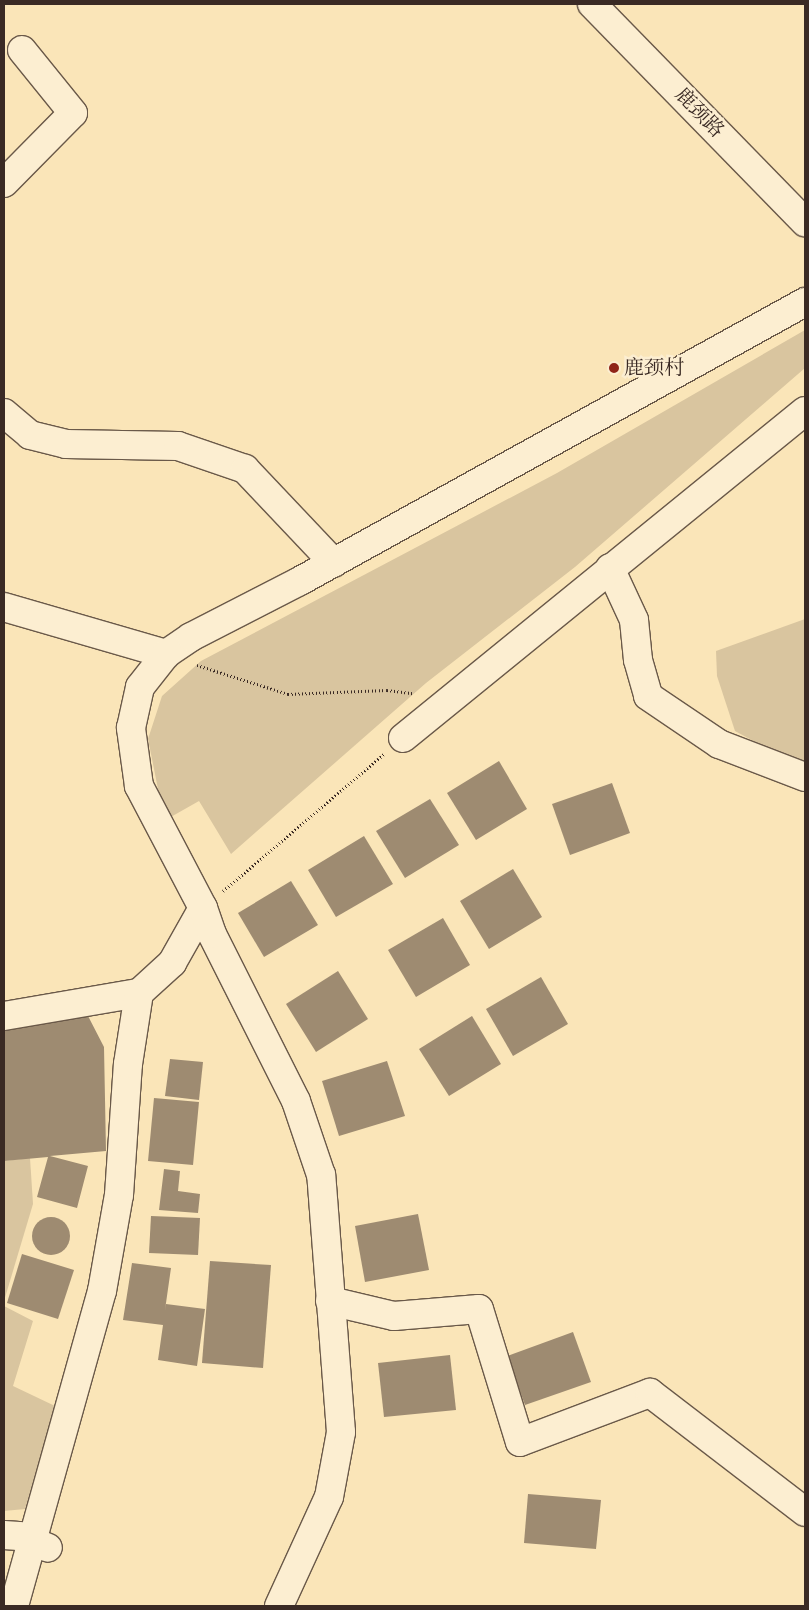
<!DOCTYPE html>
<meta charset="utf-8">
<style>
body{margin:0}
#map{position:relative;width:809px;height:1610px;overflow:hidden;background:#fae5b8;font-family:"IM FELL DW Pica","Noto Serif SC",serif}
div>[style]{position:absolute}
.green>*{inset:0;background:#d9c59f}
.building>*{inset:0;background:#9e8b71}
.round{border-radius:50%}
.path>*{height:3px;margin-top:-1.5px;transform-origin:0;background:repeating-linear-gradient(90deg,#3a2a24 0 1px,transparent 0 3.5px)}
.roads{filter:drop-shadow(1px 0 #6a5949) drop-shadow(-1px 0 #6a5949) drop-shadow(0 1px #6a5949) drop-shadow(0 -1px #6a5949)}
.minor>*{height:28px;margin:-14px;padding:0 14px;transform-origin:14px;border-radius:14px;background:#fceed1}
.dots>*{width:14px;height:14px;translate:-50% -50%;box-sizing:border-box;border:2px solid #fceed1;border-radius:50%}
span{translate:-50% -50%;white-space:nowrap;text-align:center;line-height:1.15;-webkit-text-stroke:5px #fceed1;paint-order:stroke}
.street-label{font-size:20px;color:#3a2a24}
.poi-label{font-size:20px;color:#3a2a24}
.left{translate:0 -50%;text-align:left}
.frame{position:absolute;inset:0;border:5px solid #3a2a24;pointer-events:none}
</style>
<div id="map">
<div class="green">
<i style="clip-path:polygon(805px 330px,805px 368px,575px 567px,426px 683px,231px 854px,199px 801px,169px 818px,160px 799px,148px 739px,162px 696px,201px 661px,557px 473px)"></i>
<i style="clip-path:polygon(805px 619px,805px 769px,735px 731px,717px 676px,716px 651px)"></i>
<i style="clip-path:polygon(30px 1158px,33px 1204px,4px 1301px,4px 1161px)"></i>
<i style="clip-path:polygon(4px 1306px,33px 1321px,13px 1386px,55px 1406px,25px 1509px,4px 1511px)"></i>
</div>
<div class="building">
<i style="clip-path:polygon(499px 761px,527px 809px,476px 840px,447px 793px)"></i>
<i style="clip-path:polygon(612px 783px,630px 833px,570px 855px,552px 804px)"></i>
<i style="clip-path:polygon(430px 799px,459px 845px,405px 878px,376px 831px)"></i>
<i style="clip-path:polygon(364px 836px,393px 884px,336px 917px,308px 870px)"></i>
<i style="clip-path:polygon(513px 869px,542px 917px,489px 949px,460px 901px)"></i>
<i style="clip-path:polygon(291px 881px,318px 925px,264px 957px,238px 913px)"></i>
<i style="clip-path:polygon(443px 918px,470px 965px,416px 997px,388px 950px)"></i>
<i style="clip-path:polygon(338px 971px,368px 1019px,316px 1052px,286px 1004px)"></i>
<i style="clip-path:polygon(541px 977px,568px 1024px,513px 1056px,486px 1009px)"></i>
<i style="clip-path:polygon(87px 1014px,104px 1047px,106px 1151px,50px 1156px,88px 1166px,77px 1208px,37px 1197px,48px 1157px,4px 1161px,4px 1031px)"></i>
<i style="clip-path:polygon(472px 1016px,501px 1064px,449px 1096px,419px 1049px)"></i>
<i style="clip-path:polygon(170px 1059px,203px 1062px,199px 1100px,165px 1096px)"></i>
<i style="clip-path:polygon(387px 1061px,405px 1116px,339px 1136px,322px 1081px)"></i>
<i style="clip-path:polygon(154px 1098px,199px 1102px,193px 1165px,148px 1161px)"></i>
<i style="clip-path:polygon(164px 1169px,180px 1171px,178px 1191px,200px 1194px,198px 1213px,159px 1210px)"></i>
<i style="clip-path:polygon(418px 1214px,429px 1270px,365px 1282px,355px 1226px)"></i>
<i style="clip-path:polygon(151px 1216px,200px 1218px,198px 1255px,149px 1253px)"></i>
<i class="round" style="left:32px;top:1217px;width:38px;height:38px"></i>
<i style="clip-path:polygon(22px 1254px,74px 1270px,58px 1319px,7px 1303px)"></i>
<i style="clip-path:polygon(210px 1261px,271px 1265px,263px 1368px,202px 1363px)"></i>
<i style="clip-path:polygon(132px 1263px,171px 1268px,165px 1310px,166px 1304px,205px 1309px,197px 1366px,158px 1360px,163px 1325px,123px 1320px)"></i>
<i style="clip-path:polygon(573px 1332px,591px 1382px,525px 1405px,507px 1356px)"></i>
<i style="clip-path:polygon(450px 1355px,456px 1410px,384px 1417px,378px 1363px)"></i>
<i style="clip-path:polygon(528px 1494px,601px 1500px,596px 1549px,524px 1543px)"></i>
</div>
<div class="path">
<i style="left:197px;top:665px;width:96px;rotate:17.7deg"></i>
<i style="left:288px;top:694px;width:99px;rotate:-2.3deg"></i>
<i style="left:387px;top:690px;width:26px;rotate:7deg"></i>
<i style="left:223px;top:891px;width:211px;rotate:-40.4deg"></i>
</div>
<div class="roads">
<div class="minor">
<i style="left:592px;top:4px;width:305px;rotate:45.7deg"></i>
<i style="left:4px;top:183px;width:98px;rotate:-45.4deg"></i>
<i style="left:73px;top:113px;width:81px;rotate:-129deg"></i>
<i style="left:4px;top:413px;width:34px;rotate:40deg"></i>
<i style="left:30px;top:435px;width:37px;rotate:14deg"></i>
<i style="left:66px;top:444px;width:112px;rotate:1deg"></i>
<i style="left:178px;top:446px;width:71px;rotate:18.9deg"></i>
<i style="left:245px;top:469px;width:129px;rotate:46.6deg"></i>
<i style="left:610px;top:568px;width:57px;rotate:65.2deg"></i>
<i style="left:634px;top:620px;width:40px;rotate:84.3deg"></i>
<i style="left:638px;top:660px;width:37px;rotate:74deg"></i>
<i style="left:648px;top:696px;width:86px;rotate:34.1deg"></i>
<i style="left:719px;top:744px;width:92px;rotate:21deg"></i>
<i style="left:4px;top:607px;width:169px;rotate:16.2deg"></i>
<i style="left:403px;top:738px;width:518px;rotate:-39.13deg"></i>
<i style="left:4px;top:1016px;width:137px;rotate:-9.7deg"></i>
<i style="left:139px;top:993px;width:45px;rotate:-42.3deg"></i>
<i style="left:172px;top:963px;width:63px;rotate:-60.6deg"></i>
<i style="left:330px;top:1301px;width:66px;rotate:13.2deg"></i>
<i style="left:394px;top:1316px;width:85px;rotate:-4.7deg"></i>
<i style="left:479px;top:1309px;width:139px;rotate:72.9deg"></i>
<i style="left:520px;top:1442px;width:139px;rotate:-20.7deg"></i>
<i style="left:650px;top:1393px;width:195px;rotate:37.5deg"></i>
<i style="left:4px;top:1535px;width:15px;rotate:4deg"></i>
<i style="left:19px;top:1536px;width:31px;rotate:22deg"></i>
<i style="left:14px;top:1606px;width:327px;rotate:-74.4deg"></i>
<i style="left:102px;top:1291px;width:97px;rotate:-80deg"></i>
<i style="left:119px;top:1195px;width:131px;rotate:-86.1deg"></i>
<i style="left:128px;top:1064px;width:72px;rotate:-81.2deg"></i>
<i style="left:279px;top:1606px;width:120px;rotate:-65.4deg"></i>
<i style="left:329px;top:1497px;width:66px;rotate:-79.5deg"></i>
<i style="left:341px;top:1432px;width:258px;rotate:-94.4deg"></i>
<i style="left:321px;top:1175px;width:78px;rotate:-108.7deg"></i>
<i style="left:296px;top:1101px;width:187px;rotate:-116.7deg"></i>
<i style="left:212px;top:934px;width:28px;rotate:-109deg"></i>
<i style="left:203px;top:908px;width:138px;rotate:-117.7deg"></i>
<i style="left:139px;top:786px;width:59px;rotate:-97.9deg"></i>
<i style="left:131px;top:728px;width:42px;rotate:-77.6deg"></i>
<i style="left:140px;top:687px;width:42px;rotate:-51.8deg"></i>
<i style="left:166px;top:654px;width:30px;rotate:-34deg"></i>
<i style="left:191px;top:637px;width:123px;rotate:-27.2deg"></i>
<i style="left:300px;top:581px;width:577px;rotate:-28.92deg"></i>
</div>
</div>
<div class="dots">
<i style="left:614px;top:368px;background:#8f2418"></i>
</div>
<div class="street-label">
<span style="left:699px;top:113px;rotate:46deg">鹿颈路</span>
</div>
<div class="poi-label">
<span class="left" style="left:624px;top:368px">鹿颈村</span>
</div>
<div class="frame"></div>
</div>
